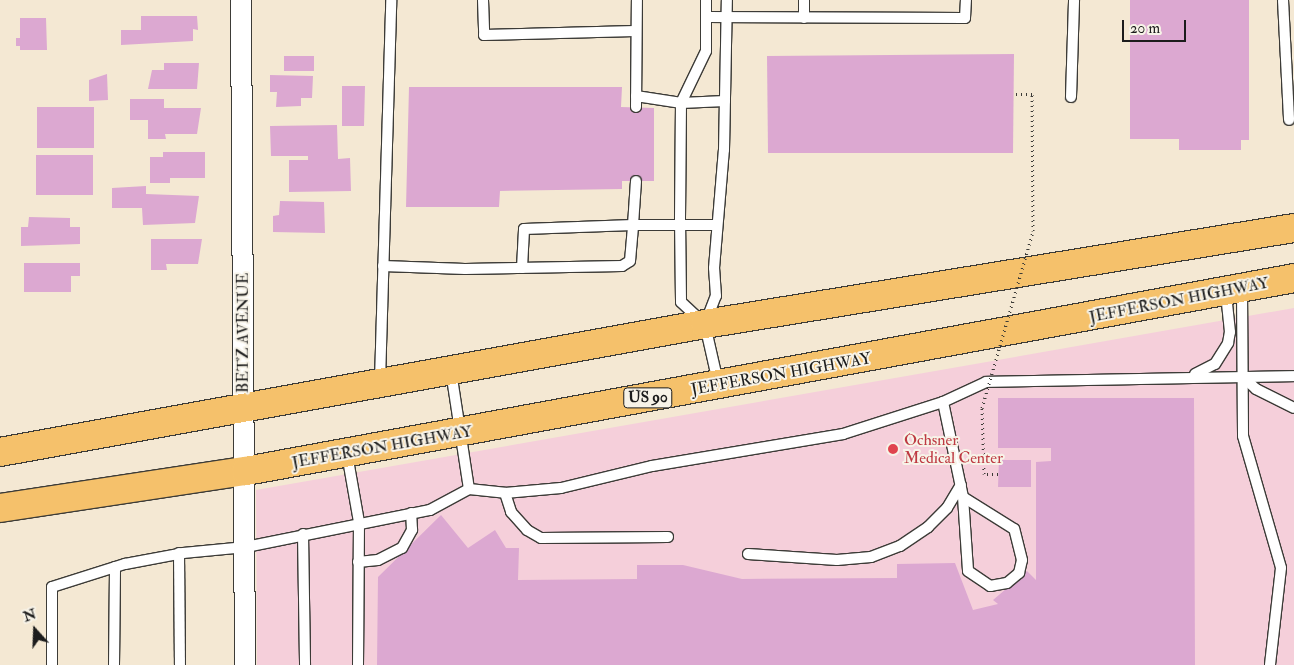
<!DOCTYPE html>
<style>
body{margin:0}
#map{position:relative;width:1294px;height:665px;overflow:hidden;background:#f4e8d3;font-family:"IM FELL Double Pica",serif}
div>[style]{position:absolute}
.built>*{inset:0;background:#f5cfda}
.building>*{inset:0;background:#dca8d1}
.roads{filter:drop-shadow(1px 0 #3c3b37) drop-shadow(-1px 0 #3c3b37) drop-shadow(0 1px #3c3b37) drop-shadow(0 -1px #3c3b37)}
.lane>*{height:10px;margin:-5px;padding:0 5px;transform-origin:5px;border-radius:5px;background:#fff}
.street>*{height:20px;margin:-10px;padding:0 10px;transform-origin:10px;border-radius:10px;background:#fff}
.primary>*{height:28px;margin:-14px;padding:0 14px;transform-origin:14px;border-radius:14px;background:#f5c16b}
.path-bridge>*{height:3px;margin-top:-1.5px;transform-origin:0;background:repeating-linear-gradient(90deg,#3c3b37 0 1px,transparent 0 5px)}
.dots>*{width:14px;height:14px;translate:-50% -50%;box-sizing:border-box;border:2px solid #f7f3e8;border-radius:50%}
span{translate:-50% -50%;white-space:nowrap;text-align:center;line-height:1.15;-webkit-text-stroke:4px #f7f3e8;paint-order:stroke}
.shield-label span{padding:1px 4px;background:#f7f3e8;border:1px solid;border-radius:4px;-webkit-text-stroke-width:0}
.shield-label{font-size:15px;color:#1c1c1c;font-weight:700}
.street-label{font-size:16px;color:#1c1c1c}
.health-label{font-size:16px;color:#be3a42}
.left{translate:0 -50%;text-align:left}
.north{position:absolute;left:10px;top:605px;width:50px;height:50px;-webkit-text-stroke:4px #f7f3e8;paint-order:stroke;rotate:340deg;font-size:14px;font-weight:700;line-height:20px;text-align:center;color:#1c1c1c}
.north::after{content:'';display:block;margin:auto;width:18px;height:22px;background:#1c1c1c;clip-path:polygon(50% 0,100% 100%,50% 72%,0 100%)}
.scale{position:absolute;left:1122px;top:20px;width:64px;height:22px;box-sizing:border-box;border:2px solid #1c1c1c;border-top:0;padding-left:6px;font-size:15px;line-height:18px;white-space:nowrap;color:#1c1c1c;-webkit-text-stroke:4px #f7f3e8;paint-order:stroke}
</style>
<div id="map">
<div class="built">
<i style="clip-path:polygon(1294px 308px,1294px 665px,257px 665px,256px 490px)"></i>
</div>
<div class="building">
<i style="clip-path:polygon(1130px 0,1249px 0,1249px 140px,1241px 140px,1241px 150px,1179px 150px,1179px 139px,1130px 139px)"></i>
<i style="clip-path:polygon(141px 16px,197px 16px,198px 30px,193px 29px,193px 41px,121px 45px,121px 30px,141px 30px)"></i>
<i style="clip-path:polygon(20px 18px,46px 18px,47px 50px,20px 50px,20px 46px,16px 46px,16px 38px,20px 38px)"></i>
<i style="clip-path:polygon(1014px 54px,1013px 153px,768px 153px,767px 56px)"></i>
<i style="clip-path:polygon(284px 56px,314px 56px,314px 71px,284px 71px)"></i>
<i style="clip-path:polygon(164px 63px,199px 63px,197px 89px,148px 89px,152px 70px,164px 70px)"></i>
<i style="clip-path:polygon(107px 74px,108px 100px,89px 101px,89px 80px)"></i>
<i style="clip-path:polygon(270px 75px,313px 76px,312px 98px,301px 98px,301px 106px,276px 107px,277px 92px,270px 92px)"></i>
<i style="clip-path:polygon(342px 86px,365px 86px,364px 126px,342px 126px)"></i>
<i style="clip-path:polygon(409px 87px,622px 87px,621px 107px,654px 108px,654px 181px,622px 181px,622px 189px,500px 191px,499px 207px,406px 207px)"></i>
<i style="clip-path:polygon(130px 99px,164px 99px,164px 108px,201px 108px,197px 134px,165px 134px,166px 139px,148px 139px,148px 120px,130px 120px)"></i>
<i style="clip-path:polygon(37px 107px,94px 107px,94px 148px,37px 148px)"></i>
<i style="clip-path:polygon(337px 125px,338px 159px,350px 158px,351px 191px,289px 192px,289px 160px,308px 160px,308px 156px,271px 156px,270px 126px)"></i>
<i style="clip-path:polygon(163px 152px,205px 152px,205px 178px,170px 178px,170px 183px,150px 183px,150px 157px,163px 157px)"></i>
<i style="clip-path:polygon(36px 155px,93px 155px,93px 195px,36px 195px)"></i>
<i style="clip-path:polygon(146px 186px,146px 194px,199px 196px,195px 223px,143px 225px,142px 208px,112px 208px,112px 188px)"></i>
<i style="clip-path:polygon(280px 201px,324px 202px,325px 233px,273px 232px,273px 216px,279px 215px)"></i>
<i style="clip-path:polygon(29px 217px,70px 218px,70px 227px,80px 227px,80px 244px,21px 246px,21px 227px,28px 227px)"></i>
<i style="clip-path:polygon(151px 239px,202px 239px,198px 264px,166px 264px,167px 270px,151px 270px)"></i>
<i style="clip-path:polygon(24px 263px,80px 263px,80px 276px,71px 276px,71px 292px,24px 292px)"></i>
<i style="clip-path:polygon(998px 398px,1194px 398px,1195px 665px,377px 665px,378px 577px,441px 515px,468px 548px,495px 530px,506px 548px,519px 548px,518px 580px,637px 579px,637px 565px,683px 565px,742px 579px,897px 578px,897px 564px,955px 563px,973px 610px,998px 604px,993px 600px,1027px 571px,1036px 580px,1036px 462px,1051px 461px,1051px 448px,998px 448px)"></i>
<i style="clip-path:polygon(999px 460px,1031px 460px,1031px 487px,998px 487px)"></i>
</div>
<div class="roads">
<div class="lane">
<i style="left:483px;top:0;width:35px;rotate:88deg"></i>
<i style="left:484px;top:35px;width:151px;rotate:-1.5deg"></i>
<i style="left:706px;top:0;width:51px;rotate:90deg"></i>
<i style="left:706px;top:51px;width:58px;rotate:115.7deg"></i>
<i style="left:681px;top:103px;width:115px;rotate:90.5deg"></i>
<i style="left:680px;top:218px;width:84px;rotate:89.3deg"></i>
<i style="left:681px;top:302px;width:33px;rotate:43deg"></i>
<i style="left:705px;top:324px;width:30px;rotate:-69deg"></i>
<i style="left:716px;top:296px;width:28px;rotate:-94deg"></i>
<i style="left:714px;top:268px;width:118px;rotate:-85.2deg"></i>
<i style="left:724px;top:150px;width:150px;rotate:-88.9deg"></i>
<i style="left:804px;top:0;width:18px;rotate:90deg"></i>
<i style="left:1283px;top:0;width:120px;rotate:87.1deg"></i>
<i style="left:706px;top:17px;width:259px;rotate:0.2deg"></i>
<i style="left:965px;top:18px;width:18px;rotate:-87deg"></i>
<i style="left:636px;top:96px;width:46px;rotate:8.8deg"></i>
<i style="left:681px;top:103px;width:44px;rotate:-2.6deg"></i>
<i style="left:1071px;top:97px;width:97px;rotate:-88.2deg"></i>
<i style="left:636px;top:107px;width:107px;rotate:-89.5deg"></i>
<i style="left:383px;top:266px;width:82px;rotate:2.1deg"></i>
<i style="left:465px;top:269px;width:157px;rotate:-1.1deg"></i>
<i style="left:622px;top:266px;width:9px;rotate:-32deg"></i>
<i style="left:630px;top:261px;width:36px;rotate:-85deg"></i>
<i style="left:633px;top:225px;width:84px"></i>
<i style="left:522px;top:268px;width:39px;rotate:-87deg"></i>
<i style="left:524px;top:229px;width:109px;rotate:-2.1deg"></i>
<i style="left:633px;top:225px;width:44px;rotate:-86.1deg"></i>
<i style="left:1242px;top:290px;width:146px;rotate:89.6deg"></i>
<i style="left:1243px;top:436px;width:137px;rotate:73.9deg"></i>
<i style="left:1281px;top:568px;width:98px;rotate:96.5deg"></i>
<i style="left:705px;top:325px;width:58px;rotate:77.2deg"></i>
<i style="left:1195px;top:374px;width:22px;rotate:-27deg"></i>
<i style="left:1215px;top:364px;width:25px;rotate:-58deg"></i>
<i style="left:1228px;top:343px;width:11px;rotate:-80deg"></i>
<i style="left:1230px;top:332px;width:39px;rotate:-96deg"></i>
<i style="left:1242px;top:376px;width:19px;rotate:43deg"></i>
<i style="left:1256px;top:389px;width:42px;rotate:26.6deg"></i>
<i style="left:380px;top:381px;width:381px;rotate:-88.3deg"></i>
<i style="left:943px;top:402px;width:97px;rotate:78.1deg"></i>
<i style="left:963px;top:497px;width:74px;rotate:86.1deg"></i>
<i style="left:968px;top:571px;width:27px;rotate:34deg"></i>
<i style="left:990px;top:586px;width:17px;rotate:-10deg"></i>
<i style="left:1007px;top:583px;width:16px;rotate:-40deg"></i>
<i style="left:1019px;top:573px;width:13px;rotate:-77deg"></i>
<i style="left:1022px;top:560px;width:32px;rotate:-104deg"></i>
<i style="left:1014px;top:529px;width:60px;rotate:-147.9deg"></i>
<i style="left:347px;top:454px;width:69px;rotate:80deg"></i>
<i style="left:359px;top:522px;width:143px;rotate:90.4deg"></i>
<i style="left:469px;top:489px;width:36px;rotate:6deg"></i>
<i style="left:505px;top:493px;width:56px;rotate:-5.1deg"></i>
<i style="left:561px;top:488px;width:94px;rotate:-13.6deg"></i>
<i style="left:652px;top:466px;width:194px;rotate:-9.5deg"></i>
<i style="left:843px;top:434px;width:105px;rotate:-17.7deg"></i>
<i style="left:943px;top:402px;width:47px;rotate:-24.9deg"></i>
<i style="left:986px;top:382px;width:308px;rotate:-1.1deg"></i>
<i style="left:505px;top:493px;width:20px;rotate:72deg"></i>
<i style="left:511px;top:512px;width:24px;rotate:48deg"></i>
<i style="left:527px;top:530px;width:16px;rotate:30deg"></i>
<i style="left:541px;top:538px;width:127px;rotate:-0.5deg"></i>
<i style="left:303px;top:534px;width:131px;rotate:89.1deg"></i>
<i style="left:179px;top:553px;width:112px;rotate:89.5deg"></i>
<i style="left:748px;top:554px;width:89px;rotate:3.9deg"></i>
<i style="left:837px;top:560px;width:34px;rotate:-5deg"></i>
<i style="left:871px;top:557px;width:31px;rotate:-21deg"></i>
<i style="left:900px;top:546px;width:34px;rotate:-34deg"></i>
<i style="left:928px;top:527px;width:27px;rotate:-45deg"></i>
<i style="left:947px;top:508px;width:27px;rotate:-59deg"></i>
<i style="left:358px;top:562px;width:20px;rotate:-6deg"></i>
<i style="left:378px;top:560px;width:27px;rotate:-27deg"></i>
<i style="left:402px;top:548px;width:21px;rotate:-61deg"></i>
<i style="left:412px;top:530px;width:17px;rotate:-93deg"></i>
<i style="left:52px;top:665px;width:78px;rotate:-90deg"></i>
<i style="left:52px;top:587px;width:77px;rotate:-17.5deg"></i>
<i style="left:125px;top:564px;width:59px;rotate:-10.7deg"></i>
<i style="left:183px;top:553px;width:63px;rotate:-5.4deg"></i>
<i style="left:246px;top:547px;width:188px;rotate:-11.4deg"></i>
<i style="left:430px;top:510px;width:44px;rotate:-28.3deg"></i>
<i style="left:469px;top:489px;width:119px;rotate:-98.7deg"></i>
<i style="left:114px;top:665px;width:98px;rotate:-89.4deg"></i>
</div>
<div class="street">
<i style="left:241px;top:0;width:665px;rotate:89.66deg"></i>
</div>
<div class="primary">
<i style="left:0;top:452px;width:717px;rotate:-10.29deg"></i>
<i style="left:705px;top:324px;width:597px;rotate:-9.26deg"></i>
<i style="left:0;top:508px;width:249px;rotate:-8.6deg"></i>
<i style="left:246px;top:471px;width:1066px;rotate:-10.43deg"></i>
</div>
</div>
<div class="path-bridge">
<i style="left:998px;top:474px;width:14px;rotate:180deg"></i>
<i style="left:984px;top:474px;width:66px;rotate:-91.7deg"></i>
<i style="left:982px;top:408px;width:184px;rotate:-73.9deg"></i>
<i style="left:1033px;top:231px;width:137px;rotate:-90.4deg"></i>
<i style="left:1032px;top:94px;width:18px;rotate:180deg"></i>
</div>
<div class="dots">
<i style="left:893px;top:449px;background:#e0444e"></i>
</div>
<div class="shield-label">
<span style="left:648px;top:398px">US 90</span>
</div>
<div class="street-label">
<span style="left:1179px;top:300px;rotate:-11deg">JEFFERSON HIGHWAY</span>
<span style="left:243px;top:333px;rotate:-90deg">BETZ AVENUE</span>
<span style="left:781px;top:374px;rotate:-10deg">JEFFERSON HIGHWAY</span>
<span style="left:382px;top:447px;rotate:-10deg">JEFFERSON HIGHWAY</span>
</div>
<div class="health-label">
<span class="left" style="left:904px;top:449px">Ochsner<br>Medical Center</span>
</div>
<div class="north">N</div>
<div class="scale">20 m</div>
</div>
